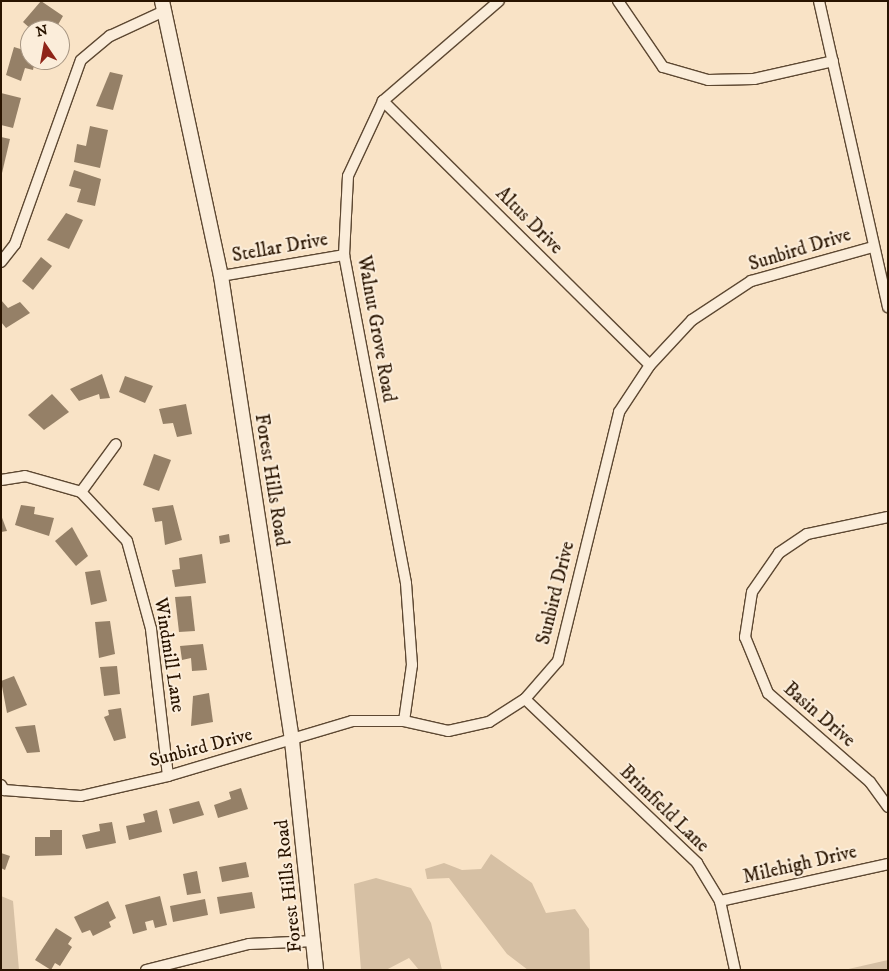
<!DOCTYPE html>
<style>
body{margin:0}
#map{position:relative;width:889px;height:971px;overflow:hidden;background:#f9e3c6;font-family:"IM FELL DW Pica",serif}
div>[style]{position:absolute}
.green>*{inset:0;background:#d6c0a4}
.building>*{inset:0;background:#958067}
.roads{filter:drop-shadow(1px 0 #5d4832) drop-shadow(-1px 0 #5d4832) drop-shadow(0 1px #5d4832) drop-shadow(0 -1px #5d4832)}
.street>*{height:10px;margin:-5px;padding:0 5px;transform-origin:5px;border-radius:5px;background:#fbedda}
.secondary>*{height:14px;margin:-7px;padding:0 7px;transform-origin:7px;border-radius:7px;background:#fbedda}
span{translate:-50% -50%;white-space:nowrap;text-align:center;line-height:1.15;-webkit-text-stroke:4px #fbedda;paint-order:stroke}
.street-label{font-size:19px;color:#291400}
.frame{position:absolute;inset:0;border:2px solid #291400;pointer-events:none}
.north{position:absolute;left:20px;top:20px;width:50px;height:50px;box-sizing:border-box;background:#fbedda;border:1px solid #a79683;border-radius:50%;rotate:348deg;font-size:14px;font-weight:700;line-height:20px;text-align:center;color:#291400}
.north::after{content:'';display:block;margin:auto;width:18px;height:22px;background:#8f2418;clip-path:polygon(50% 0,100% 100%,50% 72%,0 100%)}
</style>
<div id="map">
<div class="green">
<i style="clip-path:polygon(491px 854px,532px 883px,546px 913px,575px 909px,589px 929px,590px 970px,528px 970px,507px 954px,449px 878px,427px 879px,425px 869px,444px 863px,462px 870px,481px 869px)"></i>
<i style="clip-path:polygon(376px 878px,411px 888px,431px 923px,442px 970px,419px 970px,409px 958px,386px 970px,361px 970px,354px 884px)"></i>
<i style="clip-path:polygon(1px 896px,13px 901px,19px 970px,1px 970px)"></i>
<i style="clip-path:polygon(888px 960px,888px 970px,844px 970px)"></i>
</div>
<div class="building">
<i style="clip-path:polygon(41px 1px,63px 16px,55px 30px,42px 22px,32px 30px,23px 22px)"></i>
<i style="clip-path:polygon(14px 47px,30px 52px,30px 60px,35px 60px,33px 70px,25px 68px,21px 81px,6px 75px)"></i>
<i style="clip-path:polygon(110px 72px,123px 75px,113px 110px,96px 106px)"></i>
<i style="clip-path:polygon(1px 93px,21px 98px,13px 128px,1px 125px)"></i>
<i style="clip-path:polygon(90px 126px,108px 130px,100px 168px,74px 162px,77px 144px,86px 146px)"></i>
<i style="clip-path:polygon(1px 137px,10px 139px,2px 173px,1px 173px)"></i>
<i style="clip-path:polygon(74px 170px,101px 179px,95px 206px,77px 202px,81px 189px,69px 186px)"></i>
<i style="clip-path:polygon(66px 213px,83px 220px,69px 249px,47px 240px)"></i>
<i style="clip-path:polygon(41px 257px,52px 266px,33px 290px,22px 281px)"></i>
<i style="clip-path:polygon(1px 300px,8px 308px,20px 302px,30px 313px,6px 328px,1px 322px)"></i>
<i style="clip-path:polygon(102px 374px,110px 398px,100px 399px,99px 394px,79px 401px,70px 389px)"></i>
<i style="clip-path:polygon(125px 376px,153px 386px,145px 403px,119px 392px)"></i>
<i style="clip-path:polygon(52px 394px,69px 412px,44px 430px,28px 415px)"></i>
<i style="clip-path:polygon(186px 404px,192px 434px,177px 437px,173px 423px,163px 424px,159px 409px)"></i>
<i style="clip-path:polygon(154px 454px,171px 460px,159px 491px,143px 485px)"></i>
<i style="clip-path:polygon(21px 505px,35px 507px,34px 514px,54px 518px,49px 536px,15px 525px)"></i>
<i style="clip-path:polygon(173px 505px,182px 540px,165px 545px,162px 521px,155px 522px,152px 508px)"></i>
<i style="clip-path:polygon(1px 515px,7px 531px,1px 532px)"></i>
<i style="clip-path:polygon(72px 527px,88px 556px,76px 566px,55px 541px)"></i>
<i style="clip-path:polygon(229px 534px,230px 542px,220px 544px,219px 536px)"></i>
<i style="clip-path:polygon(202px 554px,206px 583px,175px 587px,172px 570px,180px 569px,179px 558px)"></i>
<i style="clip-path:polygon(100px 570px,107px 601px,91px 605px,85px 572px)"></i>
<i style="clip-path:polygon(191px 596px,195px 631px,179px 632px,175px 597px)"></i>
<i style="clip-path:polygon(110px 621px,115px 654px,99px 658px,95px 622px)"></i>
<i style="clip-path:polygon(203px 644px,207px 670px,192px 671px,191px 658px,182px 660px,180px 646px)"></i>
<i style="clip-path:polygon(117px 666px,120px 694px,104px 696px,100px 667px)"></i>
<i style="clip-path:polygon(14px 676px,27px 705px,7px 713px,1px 681px)"></i>
<i style="clip-path:polygon(209px 693px,213px 722px,191px 726px,193px 696px)"></i>
<i style="clip-path:polygon(121px 708px,126px 738px,114px 741px,104px 717px,109px 715px,108px 710px)"></i>
<i style="clip-path:polygon(35px 725px,40px 752px,27px 753px,15px 727px)"></i>
<i style="clip-path:polygon(241px 788px,248px 809px,218px 818px,214px 805px,231px 799px,229px 792px)"></i>
<i style="clip-path:polygon(199px 801px,204px 815px,173px 824px,169px 809px)"></i>
<i style="clip-path:polygon(157px 810px,162px 832px,129px 840px,126px 826px,145px 822px,143px 814px)"></i>
<i style="clip-path:polygon(112px 822px,116px 843px,86px 849px,82px 835px,100px 831px,99px 824px)"></i>
<i style="clip-path:polygon(50px 830px,62px 830px,62px 855px,35px 856px,35px 837px,50px 837px)"></i>
<i style="clip-path:polygon(1px 853px,10px 856px,5px 870px,1px 868px)"></i>
<i style="clip-path:polygon(246px 862px,249px 877px,222px 882px,219px 867px)"></i>
<i style="clip-path:polygon(197px 871px,201px 893px,187px 895px,183px 874px)"></i>
<i style="clip-path:polygon(252px 892px,255px 908px,220px 914px,217px 897px)"></i>
<i style="clip-path:polygon(160px 896px,167px 925px,155px 928px,153px 920px,145px 922px,147px 930px,133px 934px,125px 905px)"></i>
<i style="clip-path:polygon(205px 899px,208px 915px,173px 922px,170px 906px)"></i>
<i style="clip-path:polygon(108px 901px,116px 918px,109px 922px,111px 927px,93px 936px,90px 930px,82px 933px,74px 917px)"></i>
<i style="clip-path:polygon(56px 928px,72px 938px,68px 944px,72px 947px,60px 966px,55px 963px,51px 970px,35px 960px)"></i>
</div>
<div class="roads">
<div class="street">
<i style="left:618px;top:1px;width:80px;rotate:55.7deg"></i>
<i style="left:663px;top:67px;width:47px;rotate:16.1deg"></i>
<i style="left:708px;top:80px;width:46px;rotate:-1.2deg"></i>
<i style="left:754px;top:79px;width:81px;rotate:-12.8deg"></i>
<i style="left:819px;top:1px;width:314px;rotate:77.3deg"></i>
<i style="left:383px;top:101px;width:375px;rotate:44.7deg"></i>
<i style="left:1px;top:262px;width:23px;rotate:-52deg"></i>
<i style="left:15px;top:244px;width:195px;rotate:-70.3deg"></i>
<i style="left:81px;top:60px;width:38px;rotate:-40deg"></i>
<i style="left:110px;top:36px;width:60px;rotate:-24.8deg"></i>
<i style="left:221px;top:276px;width:125px;rotate:-9.7deg"></i>
<i style="left:1px;top:480px;width:24px;rotate:-9deg"></i>
<i style="left:25px;top:476px;width:58px;rotate:15.9deg"></i>
<i style="left:81px;top:492px;width:67px;rotate:46.8deg"></i>
<i style="left:127px;top:541px;width:91px;rotate:74.7deg"></i>
<i style="left:151px;top:629px;width:148px;rotate:83.4deg"></i>
<i style="left:81px;top:492px;width:59px;rotate:-53.9deg"></i>
<i style="left:888px;top:517px;width:83px;rotate:168.1deg"></i>
<i style="left:807px;top:534px;width:34px;rotate:146deg"></i>
<i style="left:779px;top:553px;width:47px;rotate:124.7deg"></i>
<i style="left:752px;top:592px;width:46px;rotate:98.8deg"></i>
<i style="left:745px;top:637px;width:61px;rotate:67.7deg"></i>
<i style="left:768px;top:693px;width:135px;rotate:41.1deg"></i>
<i style="left:870px;top:782px;width:31px;rotate:54deg"></i>
<i style="left:525px;top:699px;width:238px;rotate:43.6deg"></i>
<i style="left:697px;top:863px;width:44px;rotate:58.8deg"></i>
<i style="left:720px;top:901px;width:71px;rotate:77.7deg"></i>
<i style="left:404px;top:721px;width:57px;rotate:-81.9deg"></i>
<i style="left:412px;top:665px;width:82px;rotate:-94.2deg"></i>
<i style="left:406px;top:583px;width:334px;rotate:-100.7deg"></i>
<i style="left:344px;top:255px;width:79px;rotate:-87.1deg"></i>
<i style="left:348px;top:176px;width:83px;rotate:-65deg"></i>
<i style="left:383px;top:101px;width:153px;rotate:-40.8deg"></i>
<i style="left:1px;top:785px;width:6px;rotate:59deg"></i>
<i style="left:4px;top:790px;width:77px;rotate:4.5deg"></i>
<i style="left:81px;top:796px;width:89px;rotate:-12.9deg"></i>
<i style="left:168px;top:776px;width:192px;rotate:-16.6deg"></i>
<i style="left:352px;top:721px;width:52px"></i>
<i style="left:404px;top:721px;width:45px;rotate:12.8deg"></i>
<i style="left:448px;top:731px;width:42px;rotate:-12.4deg"></i>
<i style="left:489px;top:722px;width:43px;rotate:-32.6deg"></i>
<i style="left:525px;top:699px;width:50px;rotate:-49deg"></i>
<i style="left:558px;top:661px;width:256px;rotate:-76.2deg"></i>
<i style="left:619px;top:412px;width:56px;rotate:-56.6deg"></i>
<i style="left:650px;top:365px;width:62px;rotate:-47deg"></i>
<i style="left:692px;top:320px;width:71px;rotate:-33.5deg"></i>
<i style="left:751px;top:281px;width:127px;rotate:-15.6deg"></i>
<i style="left:720px;top:901px;width:172px;rotate:-12.4deg"></i>
<i style="left:146px;top:970px;width:106px;rotate:-14.2deg"></i>
<i style="left:249px;top:944px;width:66px;rotate:-2.6deg"></i>
</div>
<div class="secondary">
<i style="left:162px;top:1px;width:281px;rotate:77.9deg"></i>
<i style="left:221px;top:276px;width:470px;rotate:81.3deg"></i>
<i style="left:292px;top:741px;width:230px;rotate:84deg"></i>
</div>
</div>
<div class="street-label">
<span style="left:529px;top:221px;rotate:45deg">Altus Drive</span>
<span style="left:280px;top:248px;rotate:-10deg">Stellar Drive</span>
<span style="left:800px;top:250px;rotate:-17deg">Sunbird Drive</span>
<span style="left:376px;top:329px;rotate:80deg">Walnut Grove Road</span>
<span style="left:271px;top:480px;rotate:81deg">Forest Hills Road</span>
<span style="left:556px;top:593px;rotate:-76deg">Sunbird Drive</span>
<span style="left:169px;top:655px;rotate:81deg">Windmill Lane</span>
<span style="left:819px;top:715px;rotate:41deg">Basin Drive</span>
<span style="left:201px;top:748px;rotate:-15deg">Sunbird Drive</span>
<span style="left:664px;top:809px;rotate:44deg">Brimfield Lane</span>
<span style="left:800px;top:865px;rotate:-13deg">Milehigh Drive</span>
<span style="left:289px;top:886px;rotate:-96deg">Forest Hills Road</span>
</div>
<div class="frame"></div>
<div class="north">N</div>
</div>
